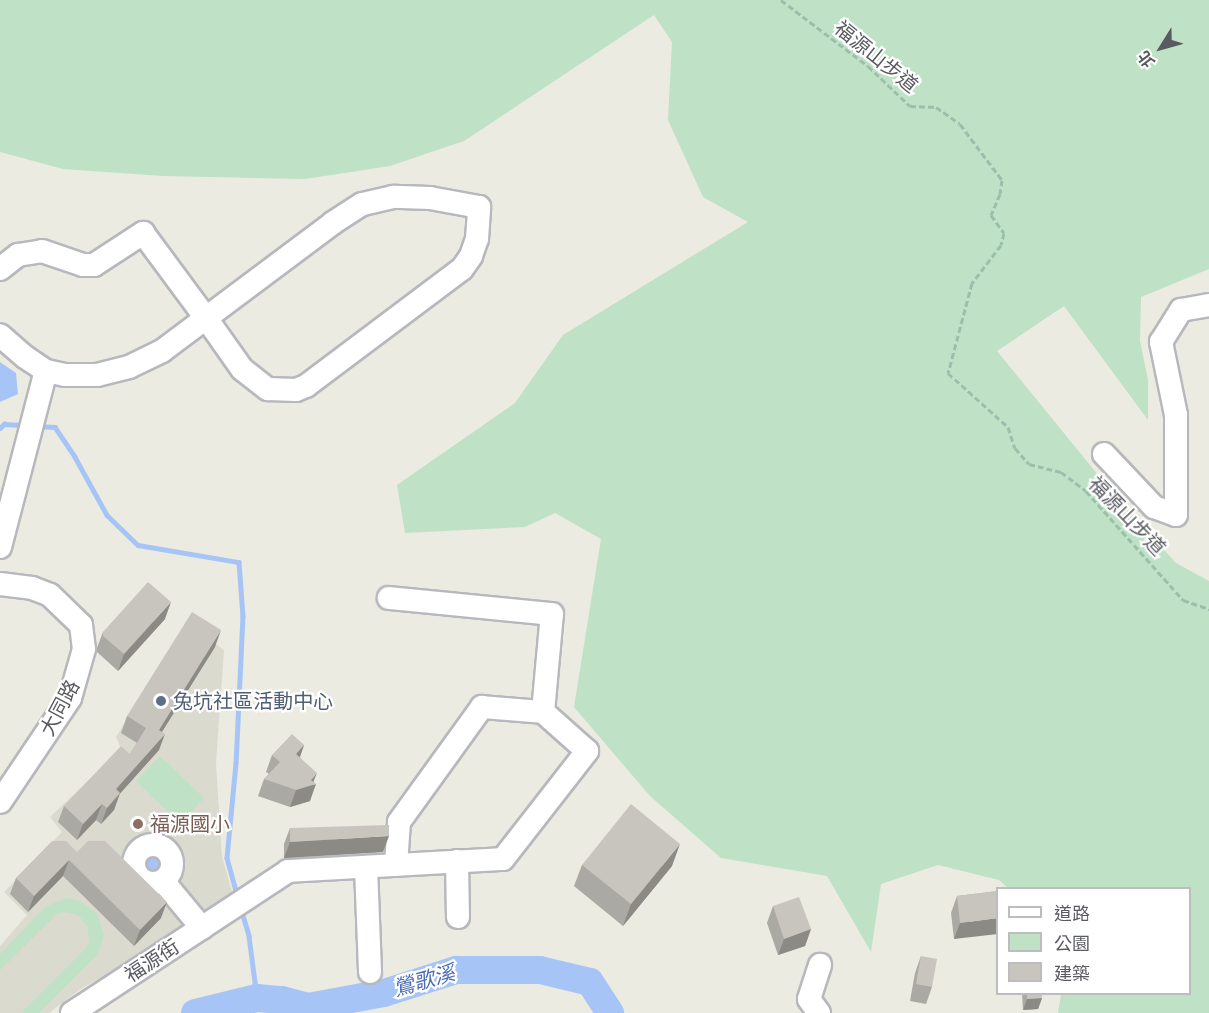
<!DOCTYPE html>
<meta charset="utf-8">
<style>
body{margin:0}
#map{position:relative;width:1209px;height:1013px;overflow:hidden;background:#ebebe1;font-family:Cabin,"Noto Sans TC",sans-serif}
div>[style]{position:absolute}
.education>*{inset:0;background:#dbdacf}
.green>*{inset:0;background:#bfe1c5}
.water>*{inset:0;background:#a6c5f6}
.round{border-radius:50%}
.stream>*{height:4.5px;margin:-2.25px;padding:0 2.25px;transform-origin:2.25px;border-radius:2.25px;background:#a6c5f6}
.river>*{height:28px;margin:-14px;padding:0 14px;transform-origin:14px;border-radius:14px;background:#a6c5f6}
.path>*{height:3px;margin-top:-1.5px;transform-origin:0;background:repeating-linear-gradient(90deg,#9ac0ac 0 6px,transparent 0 9px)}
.roads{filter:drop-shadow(2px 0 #b7b8bd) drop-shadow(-2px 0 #b7b8bd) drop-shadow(0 2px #b7b8bd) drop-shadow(0 -2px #b7b8bd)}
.minor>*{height:22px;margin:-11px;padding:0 11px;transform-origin:11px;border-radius:11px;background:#fff}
.minor>.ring{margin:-11px;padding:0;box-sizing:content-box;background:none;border:22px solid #fff;border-radius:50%}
.wall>*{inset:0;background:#aba9a3}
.shaded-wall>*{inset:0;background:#8b8a85}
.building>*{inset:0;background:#c7c5be}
.dots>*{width:16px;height:16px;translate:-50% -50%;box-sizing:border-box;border:3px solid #fff;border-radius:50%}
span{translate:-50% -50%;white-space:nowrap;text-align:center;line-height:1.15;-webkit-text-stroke:4.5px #fff;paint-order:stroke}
.street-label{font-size:20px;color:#5a5b61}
.service-label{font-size:20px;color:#4e5e75}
.left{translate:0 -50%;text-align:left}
.education-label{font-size:20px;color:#785e54}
.water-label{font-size:21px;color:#4c6db6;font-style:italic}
.legend{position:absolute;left:996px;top:887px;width:195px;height:108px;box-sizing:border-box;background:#fff;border:2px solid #bdbdc0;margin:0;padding:8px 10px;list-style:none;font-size:18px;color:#5a5b61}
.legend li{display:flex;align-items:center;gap:12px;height:30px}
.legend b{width:30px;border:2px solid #bdbdc0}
.north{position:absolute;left:1131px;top:18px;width:60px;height:60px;-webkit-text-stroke:4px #fff;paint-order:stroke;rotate:233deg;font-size:16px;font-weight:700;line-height:24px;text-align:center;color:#5a5b61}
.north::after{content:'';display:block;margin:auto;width:21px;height:27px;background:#5a5b61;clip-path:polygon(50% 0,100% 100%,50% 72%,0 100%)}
</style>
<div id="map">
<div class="education">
<i style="clip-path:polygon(187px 622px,224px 650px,216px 763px,222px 857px,233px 895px,175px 936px,79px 990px,49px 1013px,0 1013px,0 946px,27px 915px,4px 892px,62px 832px,50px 817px,121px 749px,116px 737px)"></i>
</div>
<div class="green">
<i style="clip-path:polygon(0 0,1209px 0,1209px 269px,1141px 297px,1140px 341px,1148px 380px,1148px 420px,1064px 306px,997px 351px,1116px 497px,1176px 563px,1209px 581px,1209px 1013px,1058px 1013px,1061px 994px,1190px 994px,1190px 888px,1008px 888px,999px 880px,938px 865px,881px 884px,871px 952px,827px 876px,721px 858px,650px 796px,574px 707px,601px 539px,555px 513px,525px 527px,405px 533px,397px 485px,515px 403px,563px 335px,748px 222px,703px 197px,668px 120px,672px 42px,654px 15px,464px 141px,390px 166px,305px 179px,163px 176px,63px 169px,0 152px)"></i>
<i style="clip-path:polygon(160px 756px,204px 798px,180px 823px,136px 781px)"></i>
<i style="clip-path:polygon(66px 898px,78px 900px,97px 913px,104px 935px,101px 946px,96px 956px,39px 1013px,21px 1013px,85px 949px,89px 942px,88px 927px,78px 915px,64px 912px,57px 914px,0 970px,0 954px,45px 907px)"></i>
</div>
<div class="water">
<i style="clip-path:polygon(0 362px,16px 373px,18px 394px,0 402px)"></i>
<i class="round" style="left:143px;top:854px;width:20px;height:20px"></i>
</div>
<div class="stream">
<i style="left:37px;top:426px;width:18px;rotate:3deg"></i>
<i style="left:55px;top:427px;width:36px;rotate:56deg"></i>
<i style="left:75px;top:457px;width:66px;rotate:61.1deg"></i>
<i style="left:107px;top:515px;width:43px;rotate:44.1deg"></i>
<i style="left:138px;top:545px;width:102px;rotate:9.6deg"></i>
<i style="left:239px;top:562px;width:54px;rotate:85.8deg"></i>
<i style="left:243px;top:616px;width:147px;rotate:92.7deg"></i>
<i style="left:236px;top:763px;width:95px;rotate:95.4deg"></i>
<i style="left:227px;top:858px;width:41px;rotate:74.6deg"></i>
<i style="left:0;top:428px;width:6px;rotate:-45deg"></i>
<i style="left:4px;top:424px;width:22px;rotate:3deg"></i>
<i style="left:241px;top:909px;width:28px;rotate:73deg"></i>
<i style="left:249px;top:936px;width:63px;rotate:82.6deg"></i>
</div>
<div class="river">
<i style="left:195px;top:1013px;width:64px;rotate:-13.6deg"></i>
<i style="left:257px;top:998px;width:25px;rotate:5deg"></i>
<i style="left:282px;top:1000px;width:27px;rotate:15deg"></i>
<i style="left:308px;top:1007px;width:77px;rotate:-10.4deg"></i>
<i style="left:384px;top:993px;width:76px;rotate:-17.7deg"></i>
<i style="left:456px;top:970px;width:84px"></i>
<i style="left:540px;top:970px;width:51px;rotate:13.5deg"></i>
<i style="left:590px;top:982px;width:37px;rotate:57deg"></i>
</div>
<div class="path">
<i style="left:781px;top:0;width:109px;rotate:37.2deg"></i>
<i style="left:868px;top:66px;width:58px;rotate:43.6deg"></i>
<i style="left:910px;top:106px;width:26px;rotate:2deg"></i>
<i style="left:936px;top:107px;width:29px;rotate:35deg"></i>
<i style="left:960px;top:124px;width:70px;rotate:53.1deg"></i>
<i style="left:1002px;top:180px;width:14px;rotate:98deg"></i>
<i style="left:1000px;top:194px;width:23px;rotate:113deg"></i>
<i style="left:991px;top:215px;width:22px;rotate:54deg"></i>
<i style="left:1004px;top:233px;width:12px;rotate:104deg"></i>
<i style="left:1001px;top:245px;width:48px;rotate:127.3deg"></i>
<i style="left:972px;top:283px;width:93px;rotate:104.9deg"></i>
<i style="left:948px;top:373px;width:81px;rotate:42deg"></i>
<i style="left:1008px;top:427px;width:22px;rotate:72deg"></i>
<i style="left:1015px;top:448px;width:21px;rotate:49deg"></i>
<i style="left:1029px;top:464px;width:33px;rotate:14deg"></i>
<i style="left:1061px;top:472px;width:31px;rotate:37deg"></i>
<i style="left:1086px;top:491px;width:146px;rotate:48.3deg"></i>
<i style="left:1183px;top:600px;width:28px;rotate:19deg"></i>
</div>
<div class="roads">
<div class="minor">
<i style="left:0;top:269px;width:23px;rotate:-38deg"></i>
<i style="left:18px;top:255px;width:24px;rotate:-9deg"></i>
<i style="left:42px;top:251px;width:43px;rotate:18.9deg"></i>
<i style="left:83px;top:265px;width:11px"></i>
<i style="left:94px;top:265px;width:59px;rotate:-33.1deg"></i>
<i style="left:143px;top:233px;width:106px;rotate:53.5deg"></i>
<i style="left:206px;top:318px;width:62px;rotate:54.8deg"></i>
<i style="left:242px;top:369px;width:33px;rotate:38deg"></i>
<i style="left:268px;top:389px;width:28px;rotate:2deg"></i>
<i style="left:296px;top:390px;width:11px;rotate:-22deg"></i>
<i style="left:306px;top:386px;width:195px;rotate:-36.9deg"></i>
<i style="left:462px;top:269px;width:16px;rotate:-55deg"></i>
<i style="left:471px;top:256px;width:18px;rotate:-71deg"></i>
<i style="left:477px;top:239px;width:32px;rotate:-86deg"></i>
<i style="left:479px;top:207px;width:50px;rotate:-169.6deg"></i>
<i style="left:430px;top:198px;width:37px;rotate:-178deg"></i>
<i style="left:393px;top:197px;width:32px;rotate:167deg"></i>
<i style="left:362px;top:204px;width:35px;rotate:147deg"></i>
<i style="left:333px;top:223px;width:159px;rotate:143.2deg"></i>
<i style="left:206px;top:318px;width:55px;rotate:143.1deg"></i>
<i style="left:162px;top:351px;width:37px;rotate:154deg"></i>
<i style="left:129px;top:367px;width:33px;rotate:166deg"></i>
<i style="left:97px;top:375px;width:32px;rotate:180deg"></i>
<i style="left:65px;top:375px;width:19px;rotate:-168deg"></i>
<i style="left:46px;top:371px;width:25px;rotate:-146deg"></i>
<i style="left:25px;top:357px;width:33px;rotate:-139deg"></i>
<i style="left:1104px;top:454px;width:73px;rotate:46.7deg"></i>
<i style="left:1154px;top:507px;width:23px;rotate:20deg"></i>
<i style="left:1176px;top:515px;width:100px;rotate:-90deg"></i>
<i style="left:1176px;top:415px;width:75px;rotate:-101.6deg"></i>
<i style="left:1161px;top:342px;width:38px;rotate:-58deg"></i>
<i style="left:1181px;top:310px;width:28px;rotate:-10deg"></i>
<i style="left:0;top:547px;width:182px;rotate:-75.4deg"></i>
<i style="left:0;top:584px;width:32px;rotate:7deg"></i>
<i style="left:32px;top:588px;width:19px;rotate:21deg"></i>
<i style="left:50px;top:595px;width:43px;rotate:44.1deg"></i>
<i style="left:81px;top:625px;width:24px;rotate:83deg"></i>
<i style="left:84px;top:649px;width:51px;rotate:105.9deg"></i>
<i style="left:70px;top:698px;width:125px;rotate:123.9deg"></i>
<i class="ring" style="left:134px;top:845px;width:16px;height:16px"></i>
<i style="left:457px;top:861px;width:56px;rotate:89deg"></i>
<i style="left:396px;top:865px;width:43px;rotate:-86deg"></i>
<i style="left:399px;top:822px;width:142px;rotate:-54.2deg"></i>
<i style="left:482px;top:707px;width:61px;rotate:4.7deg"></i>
<i style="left:366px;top:867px;width:105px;rotate:87.8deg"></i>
<i style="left:163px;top:881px;width:61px;rotate:50.3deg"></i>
<i style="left:72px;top:1013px;width:258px;rotate:-33.3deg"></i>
<i style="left:288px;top:871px;width:215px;rotate:-3.2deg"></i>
<i style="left:503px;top:859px;width:137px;rotate:-52.1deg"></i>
<i style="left:587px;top:751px;width:59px;rotate:-138.4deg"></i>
<i style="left:543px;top:712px;width:98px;rotate:-84.8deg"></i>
<i style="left:552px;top:614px;width:164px;rotate:-174.4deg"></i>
<i style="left:819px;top:1013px;width:17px;rotate:-126deg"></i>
<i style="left:809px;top:999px;width:36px;rotate:-72deg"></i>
</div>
</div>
<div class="wall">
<i style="clip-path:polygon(165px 619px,118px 671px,97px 652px,97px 648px,103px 632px)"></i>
<i style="clip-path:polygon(215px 647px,162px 732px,159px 750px,120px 793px,114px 810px,101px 824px,96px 820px,77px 840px,58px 822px,64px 806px,130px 754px,137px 743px,121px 733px,127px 716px)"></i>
<i style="clip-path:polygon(304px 745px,300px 757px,314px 782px,310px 801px,290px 807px,258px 796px,264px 779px,269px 774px,266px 772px,272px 755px)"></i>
<i style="clip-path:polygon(290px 828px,383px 852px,284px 858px,284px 844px)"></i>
<i style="clip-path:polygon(77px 852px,161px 918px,134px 946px,63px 876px,28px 912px,10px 894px,16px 878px)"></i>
<i style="clip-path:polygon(582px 865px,672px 866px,623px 926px,574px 886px)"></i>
<i style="clip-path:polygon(998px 891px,954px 939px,951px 913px,957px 896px)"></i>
<i style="clip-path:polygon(773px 906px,811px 929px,805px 946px,778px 955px,767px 923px)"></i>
<i style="clip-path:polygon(921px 956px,932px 987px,926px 1004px,910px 1001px,915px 973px)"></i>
<i style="clip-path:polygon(1022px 993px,1042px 993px,1042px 998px,1038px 1009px,1023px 1010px)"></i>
</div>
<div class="shaded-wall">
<i style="clip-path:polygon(171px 602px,165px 619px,118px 671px,124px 654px)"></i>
<i style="clip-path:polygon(221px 630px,215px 647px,153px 746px,159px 730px)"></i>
<i style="clip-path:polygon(165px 734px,159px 750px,117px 797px,120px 793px,114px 810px,101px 824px,107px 808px,116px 789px)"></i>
<i style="clip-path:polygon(304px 745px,298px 762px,296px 754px)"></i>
<i style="clip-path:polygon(317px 773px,312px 785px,316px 784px,310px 801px,290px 807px,296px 790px,311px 780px)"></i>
<i style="clip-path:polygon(102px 804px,96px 820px,77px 840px,83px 824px)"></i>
<i style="clip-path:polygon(389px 836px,383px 852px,284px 858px,290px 842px)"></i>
<i style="clip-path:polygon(680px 844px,672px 866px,623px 926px,631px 904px)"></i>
<i style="clip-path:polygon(69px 860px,63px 876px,28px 912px,34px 896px)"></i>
<i style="clip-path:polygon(167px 902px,161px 918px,134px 946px,140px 930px)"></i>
<i style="clip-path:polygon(998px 918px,998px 934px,954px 939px,960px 923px)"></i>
<i style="clip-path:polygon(811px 929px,805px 946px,778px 955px,784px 939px)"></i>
<i style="clip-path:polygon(1042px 998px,1038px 1009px,1023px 1010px,1027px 999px)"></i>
</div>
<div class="building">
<i style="clip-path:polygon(148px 582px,171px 602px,124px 654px,103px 636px,103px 632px)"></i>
<i style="clip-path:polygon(192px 612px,221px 630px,159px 730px,165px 734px,116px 789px,120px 793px,107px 808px,102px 804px,83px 824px,64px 806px,121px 746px,130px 754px,146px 728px,127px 716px)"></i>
<i style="clip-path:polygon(292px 734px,304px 745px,296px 754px,317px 773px,311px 780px,316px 784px,296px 790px,264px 779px,280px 762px,272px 755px)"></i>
<i style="clip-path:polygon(631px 804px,680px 844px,631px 904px,582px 865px)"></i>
<i style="clip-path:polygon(389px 825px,389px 836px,290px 842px,290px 828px)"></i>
<i style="clip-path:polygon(52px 841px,66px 841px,77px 852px,88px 841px,105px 841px,167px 902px,140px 930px,69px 860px,34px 896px,16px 878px)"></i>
<i style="clip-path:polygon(998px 891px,998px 918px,960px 923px,957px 896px)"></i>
<i style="clip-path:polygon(799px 897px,811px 929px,784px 939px,773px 906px)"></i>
<i style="clip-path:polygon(921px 956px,937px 959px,932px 987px,916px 984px)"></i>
<i style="clip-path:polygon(1027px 993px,1042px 993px,1042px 998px,1027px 999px)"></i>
</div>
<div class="dots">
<i style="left:161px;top:701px;background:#5c6f8a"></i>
<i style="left:138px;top:824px;background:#8d6e63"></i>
</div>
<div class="street-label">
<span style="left:876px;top:57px;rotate:39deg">福源山步道</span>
<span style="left:1127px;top:516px;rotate:46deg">福源山步道</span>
<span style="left:60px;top:708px;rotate:-62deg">大同路</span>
<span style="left:152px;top:961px;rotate:-33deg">福源街</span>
</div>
<div class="service-label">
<span class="left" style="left:173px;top:701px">兔坑社區活動中心</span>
</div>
<div class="education-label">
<span class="left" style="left:150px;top:824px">福源國小</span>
</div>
<div class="water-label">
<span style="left:424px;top:981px;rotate:-16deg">鶯歌溪</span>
</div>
<ul class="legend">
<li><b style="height:8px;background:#fff"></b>道路</li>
<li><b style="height:16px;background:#bfe1c5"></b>公園</li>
<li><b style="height:16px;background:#c7c5be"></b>建築</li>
</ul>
<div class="north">北</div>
</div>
